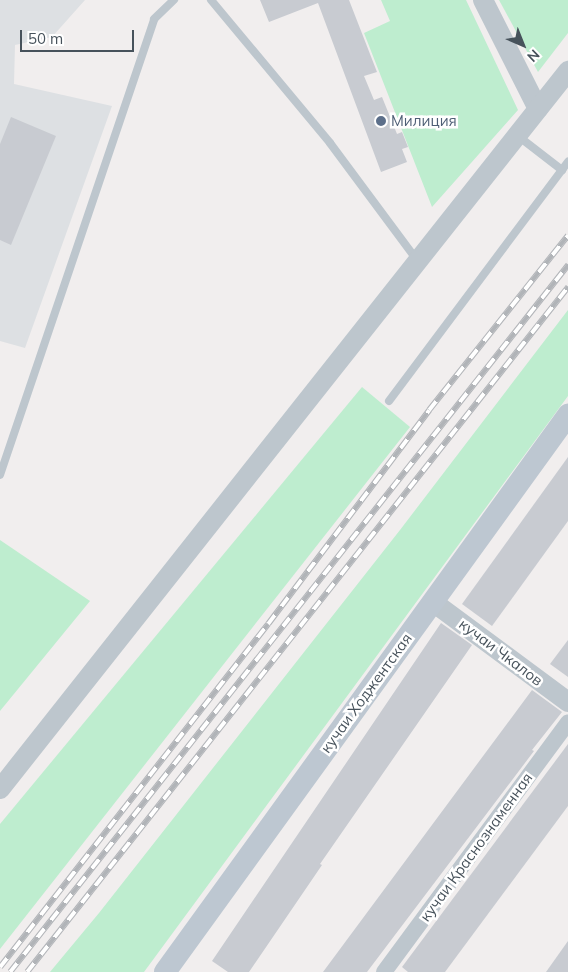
<!DOCTYPE html>
<meta charset="utf-8">
<style>
body{margin:0}
#map{position:relative;width:568px;height:972px;overflow:hidden;background:#f1eeee;font-family:Mulish,sans-serif}
div>[style]{position:absolute}
.airport>*{inset:0;background:#dde0e3}
.green>*{inset:0;background:#beedcf}
.building>*{inset:0;background:#c8cbd1}
.service>*{height:8px;margin:-4px;padding:0 4px;transform-origin:4px;border-radius:4px;background:#bdc6cd}
.minor>*{height:16px;margin:-8px;padding:0 8px;transform-origin:8px;border-radius:8px;background:#bdc6cd}
.tertiary>*{height:20px;margin:-10px;padding:0 10px;transform-origin:10px;border-radius:10px;background:#bdc6cd}
.secondary>*{height:22px;margin:-11px;padding:0 11px;transform-origin:11px;border-radius:11px;background:#bdc7d1}
.rail>*{height:5.5px;margin-top:-2.75px;transform-origin:0;background:repeating-linear-gradient(90deg,#fff 0 11px,#b1b4b8 0 22px);box-sizing:border-box;border-block:1px solid #b1b4b8}
.dots>*{width:14px;height:14px;translate:-50% -50%;box-sizing:border-box;border:2px solid #fff;border-radius:50%}
span{translate:-50% -50%;white-space:nowrap;text-align:center;line-height:1.15;-webkit-text-stroke:5px #fff;paint-order:stroke}
.service-label{font-size:15px;color:#4e5e75}
.left{translate:0 -50%;text-align:left}
.street-label{font-size:15px;color:#47525b}
.north{position:absolute;left:498px;top:20px;width:50px;height:50px;-webkit-text-stroke:4px #fff;paint-order:stroke;rotate:136deg;font-size:14px;font-weight:700;line-height:20px;text-align:center;color:#47525b}
.north::after{content:'';display:block;margin:auto;width:18px;height:22px;background:#47525b;clip-path:polygon(50% 0,100% 100%,50% 72%,0 100%)}
.scale{position:absolute;left:20px;top:30px;width:114px;height:22px;box-sizing:border-box;border:2px solid #47525b;border-top:0;padding-left:6px;font-size:15px;line-height:18px;white-space:nowrap;color:#47525b;-webkit-text-stroke:4px #fff;paint-order:stroke}
</style>
<div id="map">
<div class="airport">
<i style="clip-path:polygon(0 0,85px 0,52px 37px,15px 45px,14px 84px,112px 106px,25px 348px,0 341px)"></i>
</div>
<div class="green">
<i style="clip-path:polygon(381px 0,466px 0,518px 110px,432px 207px,364px 33px,390px 21px)"></i>
<i style="clip-path:polygon(499px 0,568px 0,568px 33px,538px 72px)"></i>
<i style="clip-path:polygon(568px 310px,568px 396px,144px 972px,50px 972px,99px 913px,400px 530px)"></i>
<i style="clip-path:polygon(362px 387px,410px 427px,0 949px,0 824px)"></i>
<i style="clip-path:polygon(0 540px,90px 601px,0 711px)"></i>
</div>
<div class="building">
<i style="clip-path:polygon(260px 0,349px 0,377px 72px,364px 76px,374px 100px,382px 97px,397px 134px,402px 132px,408px 147px,402px 149px,407px 162px,381px 172px,318px 3px,269px 22px)"></i>
<i style="clip-path:polygon(11px 117px,56px 136px,11px 245px,0 240px,0 144px)"></i>
<i style="clip-path:polygon(568px 457px,568px 521px,492px 626px,462px 604px)"></i>
<i style="clip-path:polygon(441px 623px,472px 645px,320px 864px,322px 865px,249px 972px,228px 972px,212px 961px)"></i>
<i style="clip-path:polygon(568px 640px,568px 677px,550px 664px)"></i>
<i style="clip-path:polygon(532px 690px,562px 712px,532px 750px,534px 751px,367px 972px,323px 972px)"></i>
<i style="clip-path:polygon(568px 744px,568px 806px,445px 972px,408px 972px,402px 967px)"></i>
<i style="clip-path:polygon(568px 941px,568px 972px,546px 972px)"></i>
</div>
<div class="service">
<i style="left:211px;top:0;width:186px;rotate:50.2deg"></i>
<i style="left:330px;top:143px;width:144px;rotate:53.4deg"></i>
<i style="left:518px;top:136px;width:56px;rotate:37.7deg"></i>
<i style="left:389px;top:401px;width:299px;rotate:-53.2deg"></i>
<i style="left:0;top:475px;width:481px;rotate:-71.3deg"></i>
<i style="left:154px;top:19px;width:28px;rotate:-44deg"></i>
</div>
<div class="minor">
<i style="left:384px;top:972px;width:310px;rotate:-53.6deg"></i>
</div>
<div class="tertiary">
<i style="left:483px;top:0;width:122px;rotate:63.2deg"></i>
<i style="left:433px;top:602px;width:168px;rotate:36.5deg"></i>
<i style="left:0;top:789px;width:916px;rotate:-51.65deg"></i>
</div>
<div class="secondary">
<i style="left:165px;top:972px;width:688px;rotate:-54.11deg"></i>
</div>
<div class="rail">
<i style="left:0;top:967px;width:435px;rotate:-52deg"></i>
<i style="left:268px;top:624px;width:268px;rotate:-53deg"></i>
<i style="left:429px;top:410px;width:223px;rotate:-51.5deg"></i>
<i style="left:10px;top:972px;width:901px;rotate:-51.72deg"></i>
<i style="left:27px;top:972px;width:873px;rotate:-51.7deg"></i>
</div>
<div class="dots">
<i style="left:381px;top:121px;background:#5c6f8a"></i>
</div>
<div class="service-label">
<span class="left" style="left:391px;top:121px">Милиция</span>
</div>
<div class="street-label">
<span style="left:501px;top:652px;rotate:37deg">кучаи Чкалов</span>
<span style="left:366px;top:693px;rotate:-54deg">кучаи Ходжентская</span>
<span style="left:476px;top:847px;rotate:-54deg">кучаи Краснознаменная</span>
</div>
<div class="north">N</div>
<div class="scale">50 m</div>
</div>
